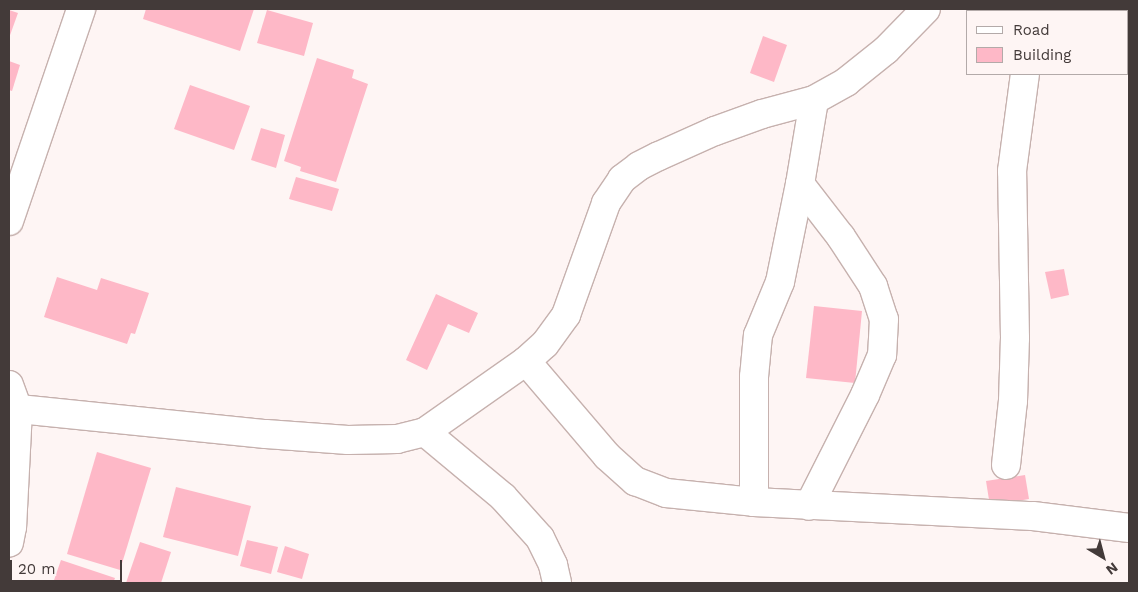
<!DOCTYPE html>
<style>
body{margin:0}
#map{position:relative;width:1138px;height:592px;overflow:hidden;background:#fef5f4;font-family:"Work Sans",sans-serif}
div>[style]{position:absolute}
.building>*{inset:0;background:#feb8c7}
.roads{filter:drop-shadow(1px 0 #c6b1ae) drop-shadow(-1px 0 #c6b1ae) drop-shadow(0 1px #c6b1ae) drop-shadow(0 -1px #c6b1ae)}
.minor>*{height:28px;margin:-14px;padding:0 14px;transform-origin:14px;border-radius:14px;background:#fff}
span{translate:-50% -50%;white-space:nowrap;text-align:center;line-height:1.15;-webkit-text-stroke:5px #fef5f4;paint-order:stroke}
.frame{position:absolute;inset:0;border:10px solid #433a39;pointer-events:none}
.legend{position:absolute;left:966px;top:10px;width:162px;height:65px;box-sizing:border-box;background:#fef5f4;border:1px solid #b3aaa9;margin:0;padding:6px 9px;list-style:none;font-size:15px;color:#433a39}
.legend li{display:flex;align-items:center;gap:10px;height:25px}
.legend b{width:25px;border:1px solid #b3aaa9}
.north{position:absolute;left:1078px;top:532px;width:50px;height:50px;-webkit-text-stroke:4px #fef5f4;paint-order:stroke;rotate:143deg;font-size:14px;font-weight:700;line-height:20px;text-align:center;color:#433a39}
.north::after{content:'';display:block;margin:auto;width:18px;height:22px;background:#433a39;clip-path:polygon(50% 0,100% 100%,50% 72%,0 100%)}
.scale{position:absolute;left:10px;top:560px;width:112px;height:22px;box-sizing:border-box;border:2px solid #433a39;border-top:0;padding-left:6px;font-size:15px;line-height:18px;white-space:nowrap;color:#433a39;-webkit-text-stroke:4px #fef5f4;paint-order:stroke}
</style>
<div id="map">
<div class="building">
<i style="clip-path:polygon(146px 9px,254px 9px,240px 51px,143px 19px)"></i>
<i style="clip-path:polygon(9px 10px,18px 13px,9px 38px)"></i>
<i style="clip-path:polygon(267px 10px,313px 23px,304px 56px,257px 43px)"></i>
<i style="clip-path:polygon(763px 36px,787px 45px,774px 82px,750px 73px)"></i>
<i style="clip-path:polygon(317px 58px,354px 70px,352px 78px,368px 84px,336px 182px,300px 171px,301px 167px,284px 161px)"></i>
<i style="clip-path:polygon(9px 61px,20px 65px,12px 91px,9px 90px)"></i>
<i style="clip-path:polygon(190px 85px,250px 106px,234px 150px,174px 129px)"></i>
<i style="clip-path:polygon(261px 128px,285px 135px,276px 168px,251px 160px)"></i>
<i style="clip-path:polygon(296px 177px,339px 189px,332px 211px,289px 199px)"></i>
<i style="clip-path:polygon(1064px 269px,1069px 295px,1051px 299px,1045px 272px)"></i>
<i style="clip-path:polygon(57px 277px,97px 290px,101px 278px,149px 293px,135px 334px,131px 333px,127px 344px,44px 317px)"></i>
<i style="clip-path:polygon(436px 294px,478px 313px,469px 333px,448px 324px,427px 370px,406px 360px)"></i>
<i style="clip-path:polygon(814px 306px,862px 311px,855px 383px,806px 378px)"></i>
<i style="clip-path:polygon(97px 452px,151px 468px,120px 570px,67px 554px)"></i>
<i style="clip-path:polygon(1025px 475px,1029px 499px,990px 506px,986px 481px)"></i>
<i style="clip-path:polygon(176px 487px,251px 506px,238px 556px,163px 537px)"></i>
<i style="clip-path:polygon(247px 540px,278px 547px,271px 574px,240px 566px)"></i>
<i style="clip-path:polygon(140px 542px,171px 552px,161px 583px,126px 583px)"></i>
<i style="clip-path:polygon(285px 546px,309px 554px,302px 579px,277px 572px)"></i>
<i style="clip-path:polygon(61px 560px,115px 578px,113px 583px,53px 583px)"></i>
</div>
<div class="roads">
<div class="minor">
<i style="left:1037px;top:11px;width:2px;rotate:-90deg"></i>
<i style="left:800px;top:184px;width:67px;rotate:52.3deg"></i>
<i style="left:841px;top:237px;width:59px;rotate:56.9deg"></i>
<i style="left:873px;top:286px;width:35px;rotate:72deg"></i>
<i style="left:884px;top:319px;width:36px;rotate:93deg"></i>
<i style="left:882px;top:355px;width:43px;rotate:113deg"></i>
<i style="left:865px;top:395px;width:124px;rotate:116.8deg"></i>
<i style="left:9px;top:221px;width:224px;rotate:-71.2deg"></i>
<i style="left:526px;top:361px;width:125px;rotate:49.5deg"></i>
<i style="left:607px;top:456px;width:38px;rotate:42deg"></i>
<i style="left:635px;top:481px;width:33px;rotate:21deg"></i>
<i style="left:666px;top:493px;width:88px;rotate:5.8deg"></i>
<i style="left:754px;top:502px;width:279px;rotate:2.9deg"></i>
<i style="left:1033px;top:516px;width:97px;rotate:7.1deg"></i>
<i style="left:9px;top:385px;width:27px;rotate:70deg"></i>
<i style="left:18px;top:410px;width:117px;rotate:92.9deg"></i>
<i style="left:12px;top:527px;width:16px;rotate:101deg"></i>
<i style="left:9px;top:408px;width:258px;rotate:5.8deg"></i>
<i style="left:266px;top:434px;width:82px;rotate:4.2deg"></i>
<i style="left:348px;top:440px;width:49px;rotate:-1.2deg"></i>
<i style="left:397px;top:439px;width:29px;rotate:-14deg"></i>
<i style="left:425px;top:432px;width:123px;rotate:-35.1deg"></i>
<i style="left:526px;top:361px;width:25px;rotate:-42deg"></i>
<i style="left:545px;top:344px;width:36px;rotate:-54deg"></i>
<i style="left:566px;top:315px;width:119px;rotate:-70.3deg"></i>
<i style="left:606px;top:203px;width:29px;rotate:-56deg"></i>
<i style="left:622px;top:179px;width:21px;rotate:-37deg"></i>
<i style="left:639px;top:166px;width:22px;rotate:-27deg"></i>
<i style="left:659px;top:156px;width:61px;rotate:-24.1deg"></i>
<i style="left:715px;top:131px;width:50px;rotate:-19.9deg"></i>
<i style="left:762px;top:114px;width:54px;rotate:-15.1deg"></i>
<i style="left:814px;top:100px;width:37px;rotate:-29deg"></i>
<i style="left:846px;top:82px;width:51px;rotate:-38.7deg"></i>
<i style="left:886px;top:50px;width:57px;rotate:-45.7deg"></i>
<i style="left:425px;top:432px;width:102px;rotate:39.8deg"></i>
<i style="left:503px;top:497px;width:55px;rotate:47.9deg"></i>
<i style="left:540px;top:538px;width:30px;rotate:64deg"></i>
<i style="left:553px;top:565px;width:18px;rotate:77deg"></i>
<i style="left:1006px;top:465px;width:64px;rotate:-83.8deg"></i>
<i style="left:1013px;top:401px;width:63px;rotate:-88.2deg"></i>
<i style="left:1015px;top:338px;width:167px;rotate:-91deg"></i>
<i style="left:1012px;top:171px;width:98px;rotate:-82.4deg"></i>
<i style="left:754px;top:502px;width:125px;rotate:-90deg"></i>
<i style="left:754px;top:377px;width:42px;rotate:-84.6deg"></i>
<i style="left:758px;top:335px;width:57px;rotate:-67.5deg"></i>
<i style="left:780px;top:282px;width:100px;rotate:-78.5deg"></i>
<i style="left:800px;top:184px;width:85px;rotate:-80.5deg"></i>
</div>
</div>
<div class="frame"></div>
<ul class="legend">
<li><b style="height:6px;background:#fff"></b>Road</li>
<li><b style="height:14px;background:#feb8c7"></b>Building</li>
</ul>
<div class="north">N</div>
<div class="scale">20 m</div>
</div>
